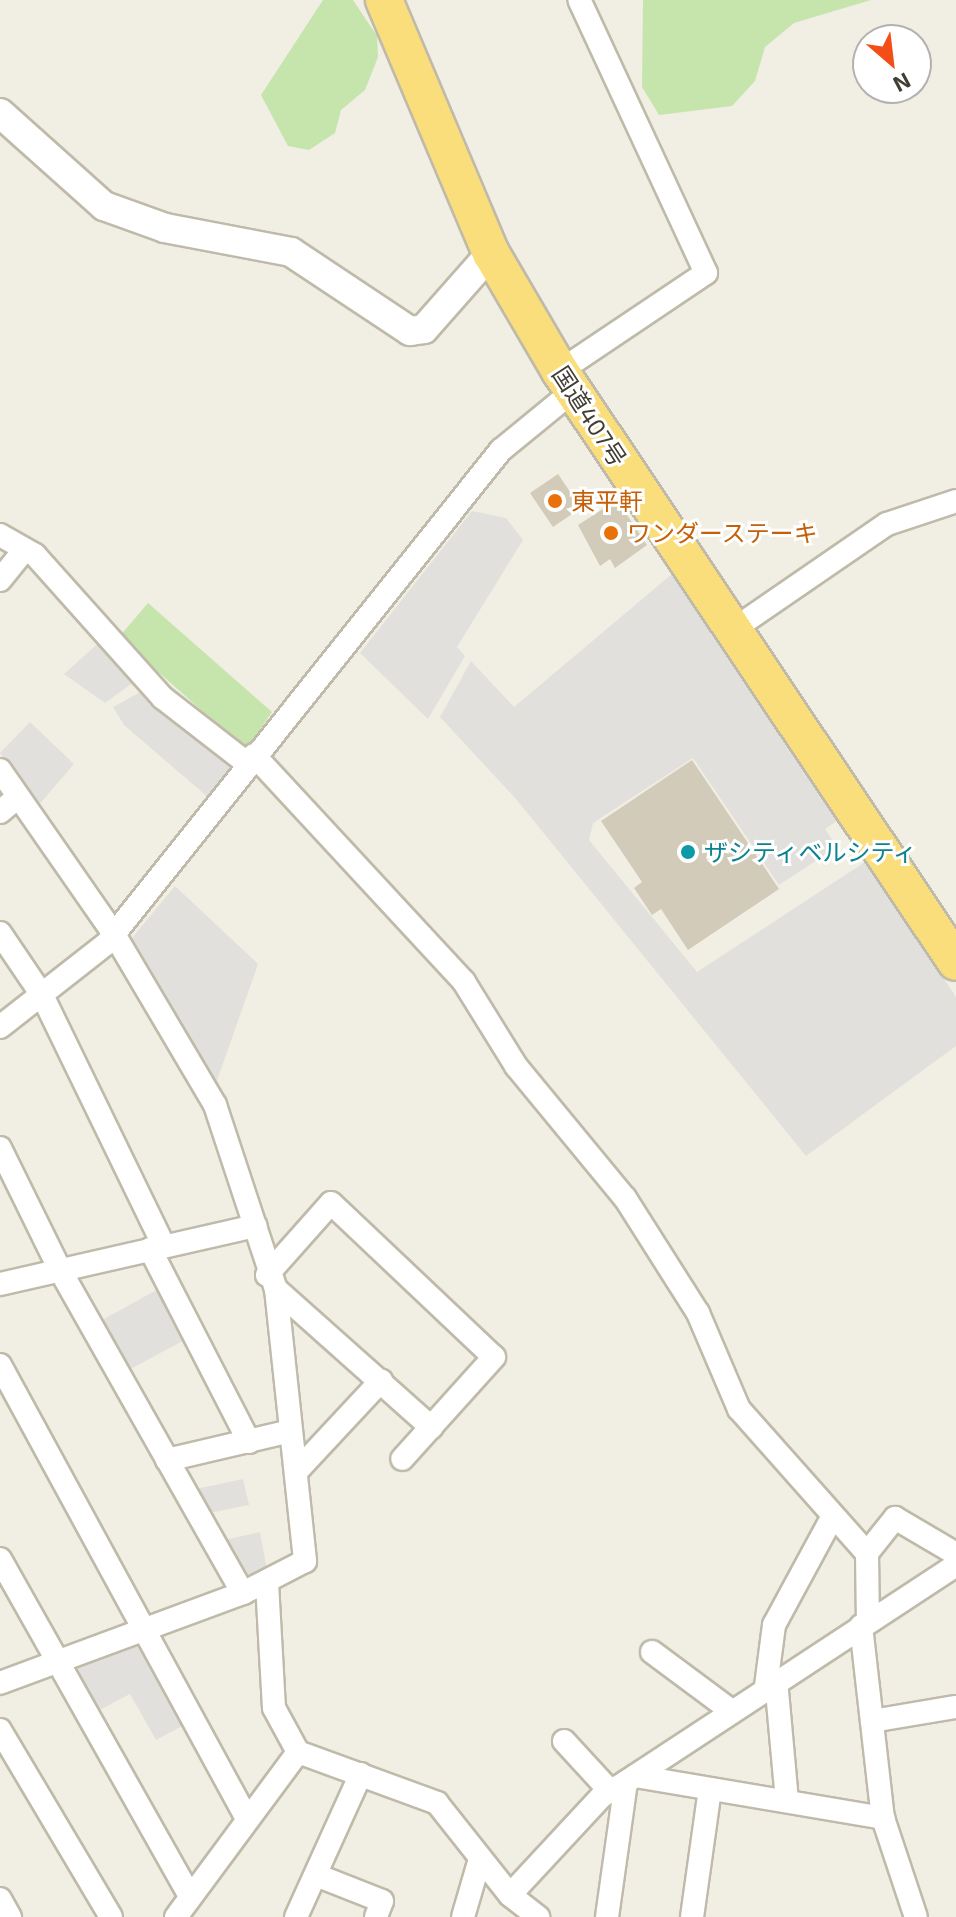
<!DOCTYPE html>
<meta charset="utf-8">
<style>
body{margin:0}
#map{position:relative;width:956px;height:1917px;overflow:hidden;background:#f1eee3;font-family:"Exo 2","Noto Sans JP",sans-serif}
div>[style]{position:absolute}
.green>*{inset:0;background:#c6e5ad}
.parking>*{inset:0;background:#e2e0dc}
.building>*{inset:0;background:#d2cbb9}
.roads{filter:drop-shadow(2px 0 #bfbaa9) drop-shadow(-2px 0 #bfbaa9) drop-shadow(0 2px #bfbaa9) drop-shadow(0 -2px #bfbaa9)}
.minor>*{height:22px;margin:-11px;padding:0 11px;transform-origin:11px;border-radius:11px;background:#fff}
.tertiary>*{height:28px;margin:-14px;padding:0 14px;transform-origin:14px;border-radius:14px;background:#fff}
.trunk>*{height:36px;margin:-18px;padding:0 18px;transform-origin:18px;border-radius:18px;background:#fade7c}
.dots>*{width:22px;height:22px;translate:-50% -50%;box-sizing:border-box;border:4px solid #fff;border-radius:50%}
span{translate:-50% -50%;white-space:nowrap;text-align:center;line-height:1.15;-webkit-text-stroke:6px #fff;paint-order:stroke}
.street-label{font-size:24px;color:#433e34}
.food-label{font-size:24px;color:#c56008}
.left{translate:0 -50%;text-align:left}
.culture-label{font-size:24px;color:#0d838f}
.north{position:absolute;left:852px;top:24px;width:80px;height:80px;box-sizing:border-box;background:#fff;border:2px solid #b4b2ae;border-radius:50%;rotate:152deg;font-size:22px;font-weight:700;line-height:32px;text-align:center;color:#433e34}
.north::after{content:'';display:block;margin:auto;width:28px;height:36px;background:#f34e18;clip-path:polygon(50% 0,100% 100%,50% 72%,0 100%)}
</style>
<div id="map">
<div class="green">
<i style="clip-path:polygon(323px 0,353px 0,377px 36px,378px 57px,365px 90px,341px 110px,335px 133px,309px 150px,288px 146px,261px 95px)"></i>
<i style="clip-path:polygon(643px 0,871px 0,794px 23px,765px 47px,755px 81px,732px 106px,659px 115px,642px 87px)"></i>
<i style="clip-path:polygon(148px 603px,272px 712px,246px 750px,119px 637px)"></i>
</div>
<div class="parking">
<i style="clip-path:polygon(472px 511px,506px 518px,523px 540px,457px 647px,465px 656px,428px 719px,360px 653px)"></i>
<i style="clip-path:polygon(672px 574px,837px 821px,825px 829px,837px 847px,779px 885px,693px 758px,593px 823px,589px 840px,697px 972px,865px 862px,956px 997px,956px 1046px,806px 1156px,516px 799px,440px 717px,471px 661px,514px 707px)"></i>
<i style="clip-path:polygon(103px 639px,138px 679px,105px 703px,64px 674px)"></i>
<i style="clip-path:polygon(144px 690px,236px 764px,210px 799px,124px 725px,113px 707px)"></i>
<i style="clip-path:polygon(30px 722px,74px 764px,37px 807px,0 753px)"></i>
<i style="clip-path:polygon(175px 886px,258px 964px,214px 1089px,127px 944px)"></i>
<i style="clip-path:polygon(162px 1287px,188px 1338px,123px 1373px,95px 1324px)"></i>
<i style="clip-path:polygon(243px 1479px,249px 1505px,204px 1514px,191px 1490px)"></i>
<i style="clip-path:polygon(260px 1532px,268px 1576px,249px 1583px,220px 1541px)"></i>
<i style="clip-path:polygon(138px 1641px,188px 1723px,156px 1740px,130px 1694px,96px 1712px,72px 1671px)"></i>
</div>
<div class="building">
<i style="clip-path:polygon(558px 474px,581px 508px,553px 527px,530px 493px)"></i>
<i style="clip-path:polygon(617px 500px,647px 545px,615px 568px,610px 559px,600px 566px,578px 525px)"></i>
<i style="clip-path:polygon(692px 760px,779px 889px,688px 950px,661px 909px,652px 915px,634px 888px,642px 882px,601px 821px)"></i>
</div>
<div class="roads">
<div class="minor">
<i style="left:560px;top:371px;width:176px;rotate:-33.9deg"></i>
<i style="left:706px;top:273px;width:301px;rotate:-114.9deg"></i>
<i style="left:0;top:535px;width:40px;rotate:29.7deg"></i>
<i style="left:35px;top:555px;width:192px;rotate:48.2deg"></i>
<i style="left:163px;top:698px;width:108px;rotate:37.8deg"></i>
<i style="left:0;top:580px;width:38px;rotate:-51deg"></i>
<i style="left:734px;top:629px;width:186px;rotate:-34.5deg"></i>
<i style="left:887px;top:524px;width:73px;rotate:-18.4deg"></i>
<i style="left:254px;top:755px;width:309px;rotate:47.2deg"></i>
<i style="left:464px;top:982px;width:99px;rotate:58.2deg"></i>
<i style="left:516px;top:1066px;width:171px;rotate:50.5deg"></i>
<i style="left:625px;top:1198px;width:136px;rotate:57.6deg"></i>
<i style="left:698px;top:1313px;width:104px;rotate:66.9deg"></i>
<i style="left:739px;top:1409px;width:193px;rotate:48.4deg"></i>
<i style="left:867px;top:1553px;width:69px;rotate:89.2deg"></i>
<i style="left:0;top:770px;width:200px;rotate:55.2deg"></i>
<i style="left:114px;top:934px;width:199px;rotate:59.4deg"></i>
<i style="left:215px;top:1105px;width:194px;rotate:71.7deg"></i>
<i style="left:276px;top:1289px;width:274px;rotate:83.9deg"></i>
<i style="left:305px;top:1561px;width:70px;rotate:152.7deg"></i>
<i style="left:243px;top:1593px;width:259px;rotate:159.7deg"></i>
<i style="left:0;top:812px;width:23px;rotate:-40deg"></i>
<i style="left:0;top:933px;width:75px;rotate:55.9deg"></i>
<i style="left:42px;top:995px;width:279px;rotate:64.1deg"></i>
<i style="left:0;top:1027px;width:136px;rotate:-38.1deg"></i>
<i style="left:107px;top:943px;width:631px;rotate:-51.37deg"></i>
<i style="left:501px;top:450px;width:93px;rotate:-39.3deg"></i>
<i style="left:0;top:1148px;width:136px;rotate:63.8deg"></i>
<i style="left:60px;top:1270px;width:371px;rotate:60.5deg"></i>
<i style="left:150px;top:1249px;width:217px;rotate:62.8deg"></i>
<i style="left:267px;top:1275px;width:96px;rotate:-48.4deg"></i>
<i style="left:331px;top:1203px;width:224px;rotate:43.4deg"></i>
<i style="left:494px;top:1357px;width:137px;rotate:132deg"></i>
<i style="left:0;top:1284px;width:262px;rotate:-12.8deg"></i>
<i style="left:276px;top:1289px;width:208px;rotate:41.7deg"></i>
<i style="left:0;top:1365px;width:512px;rotate:61.43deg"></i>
<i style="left:167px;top:1460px;width:127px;rotate:-13.2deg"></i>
<i style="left:296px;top:1472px;width:125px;rotate:-47deg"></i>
<i style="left:867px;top:1553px;width:45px;rotate:-51.3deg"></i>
<i style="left:895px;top:1518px;width:71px;rotate:30.5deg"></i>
<i style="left:0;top:1559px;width:387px;rotate:60.6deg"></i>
<i style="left:267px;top:1583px;width:125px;rotate:86.8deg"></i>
<i style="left:274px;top:1708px;width:50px;rotate:61.4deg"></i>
<i style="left:298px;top:1752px;width:148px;rotate:20.1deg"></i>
<i style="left:437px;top:1803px;width:117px;rotate:51.6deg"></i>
<i style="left:510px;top:1895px;width:36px;rotate:38deg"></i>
<i style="left:861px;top:1626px;width:193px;rotate:83.5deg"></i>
<i style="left:883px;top:1818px;width:104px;rotate:71.6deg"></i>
<i style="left:652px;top:1652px;width:97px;rotate:36.6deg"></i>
<i style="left:776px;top:1680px;width:121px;rotate:84.8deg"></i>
<i style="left:766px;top:1686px;width:62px;rotate:-82.5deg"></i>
<i style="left:774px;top:1625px;width:124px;rotate:-61.6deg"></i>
<i style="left:872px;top:1721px;width:85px;rotate:-9.5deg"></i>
<i style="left:0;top:1730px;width:217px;rotate:59.3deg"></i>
<i style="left:564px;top:1741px;width:68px;rotate:47.4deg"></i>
<i style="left:635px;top:1776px;width:252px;rotate:9.6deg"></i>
<i style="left:316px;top:1875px;width:71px;rotate:21.5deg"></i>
<i style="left:382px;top:1901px;width:17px;rotate:111deg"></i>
<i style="left:510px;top:1895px;width:135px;rotate:-47.1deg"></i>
<i style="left:602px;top:1796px;width:28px;rotate:-30deg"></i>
<i style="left:0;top:1899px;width:21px;rotate:61deg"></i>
<i style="left:176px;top:1917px;width:205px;rotate:-53.5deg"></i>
<i style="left:296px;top:1917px;width:157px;rotate:-65.6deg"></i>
<i style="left:463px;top:1917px;width:60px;rotate:-73.7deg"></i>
<i style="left:607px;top:1917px;width:136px;rotate:-82deg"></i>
<i style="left:626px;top:1782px;width:395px;rotate:-33.3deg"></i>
<i style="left:692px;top:1917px;width:129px;rotate:-82deg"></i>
</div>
<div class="tertiary">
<i style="left:0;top:113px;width:140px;rotate:41.8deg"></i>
<i style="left:104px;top:206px;width:65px;rotate:19.8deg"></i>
<i style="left:165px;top:228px;width:128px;rotate:10.8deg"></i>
<i style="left:291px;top:252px;width:143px;rotate:33.6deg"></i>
<i style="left:410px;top:331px;width:14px;rotate:-8deg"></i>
<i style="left:424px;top:329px;width:101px;rotate:-48.6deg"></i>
</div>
<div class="trunk">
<i style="left:384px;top:0;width:275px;rotate:67.1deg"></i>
<i style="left:491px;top:253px;width:137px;rotate:59.7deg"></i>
<i style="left:560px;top:371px;width:711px;rotate:56.18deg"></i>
</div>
</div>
<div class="dots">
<i style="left:555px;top:501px;background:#e8710a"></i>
<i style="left:611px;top:533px;background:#e8710a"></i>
<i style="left:688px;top:852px;background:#0f9aa8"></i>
</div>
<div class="street-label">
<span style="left:590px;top:416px;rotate:57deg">国道407号</span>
</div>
<div class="food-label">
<span class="left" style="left:571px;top:501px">東平軒</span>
<span class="left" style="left:627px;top:533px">ワンダーステーキ</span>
</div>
<div class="culture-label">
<span class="left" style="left:704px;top:852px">ザシティベルシティ</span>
</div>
<div class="north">N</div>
</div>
